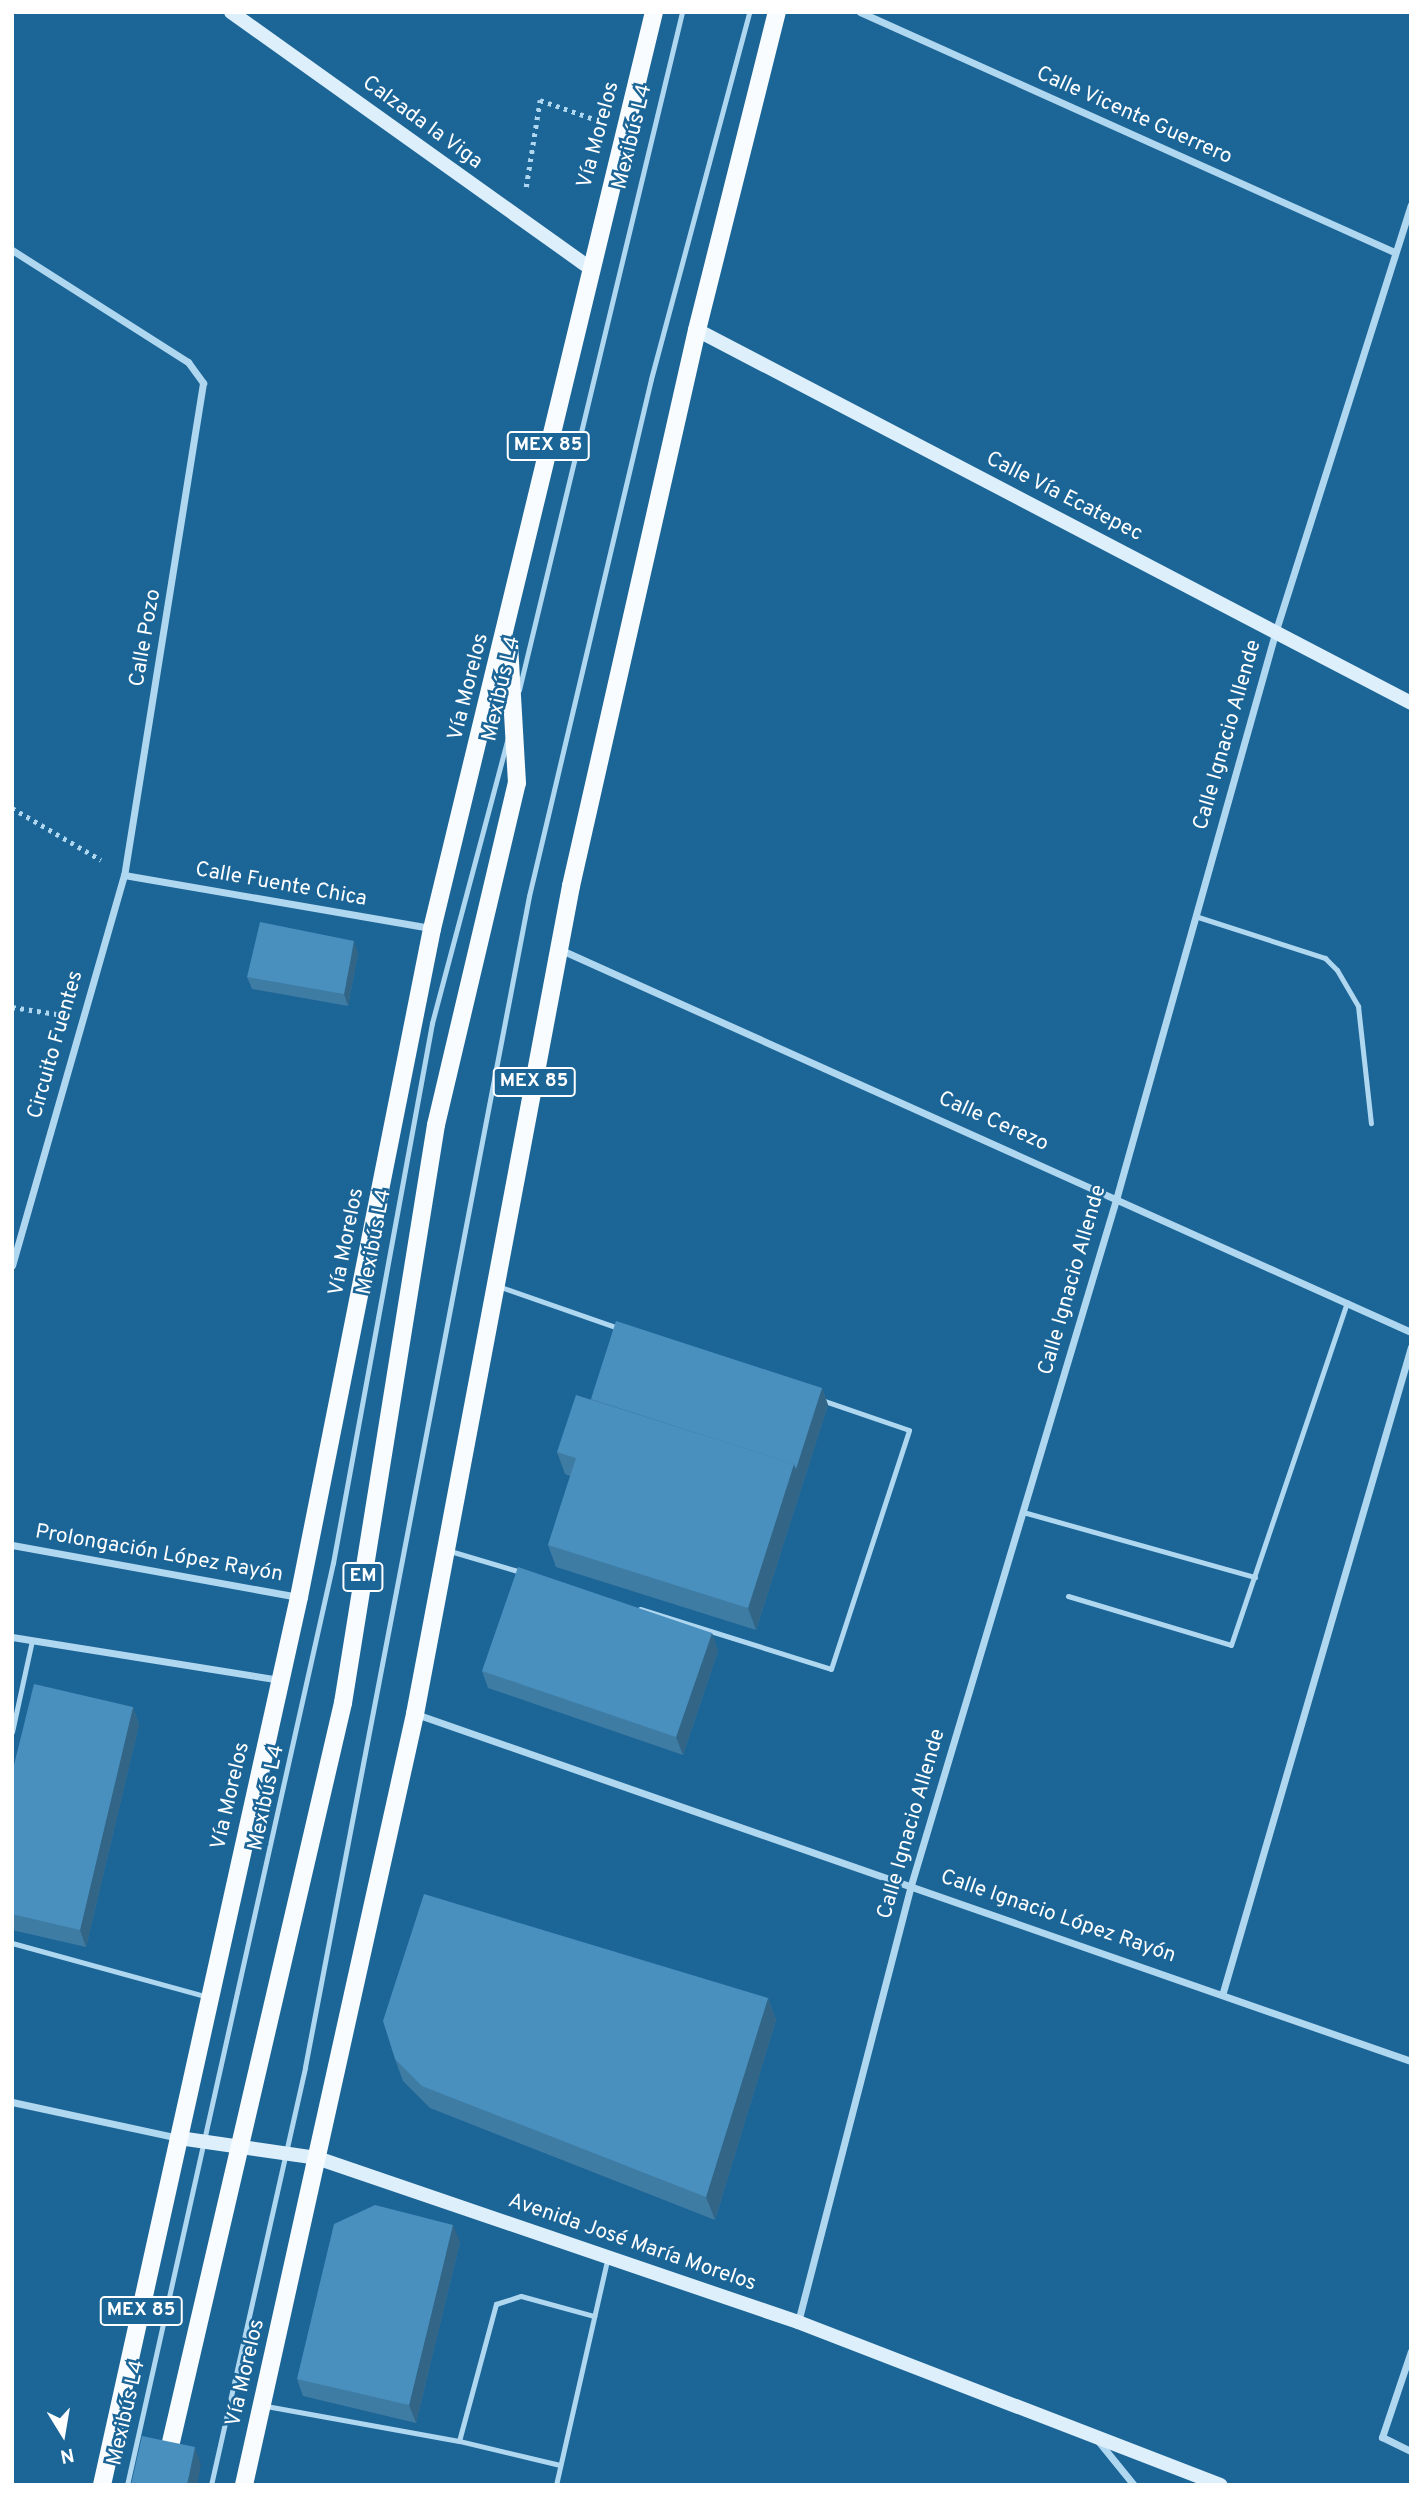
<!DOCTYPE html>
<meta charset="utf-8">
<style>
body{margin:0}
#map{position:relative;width:1423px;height:2497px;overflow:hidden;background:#1c6597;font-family:Overpass,sans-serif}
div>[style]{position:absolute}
.path>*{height:4.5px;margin-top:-2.25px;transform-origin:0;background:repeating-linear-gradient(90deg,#b0d7f0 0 3.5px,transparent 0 8.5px)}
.service>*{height:5px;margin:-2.5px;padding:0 2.5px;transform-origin:2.5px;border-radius:2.5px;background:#b0d7f0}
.minor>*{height:7px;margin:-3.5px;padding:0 3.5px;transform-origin:3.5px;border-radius:3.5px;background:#b0d7f0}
.secondary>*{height:14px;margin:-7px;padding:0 7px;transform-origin:7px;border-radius:7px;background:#ddeffb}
.primary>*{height:18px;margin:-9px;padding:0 9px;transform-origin:9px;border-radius:9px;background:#f8fcff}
.wall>*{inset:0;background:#3f7ca4}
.shaded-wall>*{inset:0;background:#336586}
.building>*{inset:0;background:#4990bf}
span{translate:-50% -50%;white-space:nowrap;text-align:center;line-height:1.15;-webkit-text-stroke:5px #1c6597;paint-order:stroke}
.shield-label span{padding:2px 5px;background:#1c6597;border:2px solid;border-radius:5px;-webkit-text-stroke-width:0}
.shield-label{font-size:19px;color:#fff;font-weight:700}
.street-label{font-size:21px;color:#fff}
.frame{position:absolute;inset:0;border:14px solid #fff;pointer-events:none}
.north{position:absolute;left:28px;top:2399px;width:70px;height:70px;-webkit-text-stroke:5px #1c6597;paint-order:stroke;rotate:169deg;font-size:19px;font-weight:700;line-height:28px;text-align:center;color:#fff}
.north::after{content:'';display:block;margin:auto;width:24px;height:32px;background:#fff;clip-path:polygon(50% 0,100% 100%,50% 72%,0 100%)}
</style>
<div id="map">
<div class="path">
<i style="left:526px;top:187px;width:88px;rotate:-80.9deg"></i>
<i style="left:540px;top:100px;width:60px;rotate:19.3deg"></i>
<i style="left:12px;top:808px;width:103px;rotate:30.3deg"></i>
<i style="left:12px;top:1007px;width:45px;rotate:9deg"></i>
</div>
<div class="service">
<i style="left:519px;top:690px;width:697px;rotate:-76.48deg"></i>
<i style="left:1195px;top:916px;width:137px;rotate:17.9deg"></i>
<i style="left:1325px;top:958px;width:17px;rotate:45deg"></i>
<i style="left:1337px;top:970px;width:42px;rotate:59.7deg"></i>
<i style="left:1358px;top:1006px;width:118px;rotate:83.7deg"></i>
<i style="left:498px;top:1286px;width:130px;rotate:19.3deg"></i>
<i style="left:1023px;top:1512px;width:241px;rotate:15.7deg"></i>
<i style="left:450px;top:1551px;width:74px;rotate:16.5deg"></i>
<i style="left:1068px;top:1596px;width:170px;rotate:16.7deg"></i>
<i style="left:1231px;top:1645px;width:362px;rotate:-71.3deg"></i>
<i style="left:640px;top:1609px;width:200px;rotate:17.4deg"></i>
<i style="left:831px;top:1669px;width:251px;rotate:-71.9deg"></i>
<i style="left:909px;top:1430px;width:92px;rotate:-161deg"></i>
<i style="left:12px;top:1732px;width:94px;rotate:-77.7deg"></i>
<i style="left:12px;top:1943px;width:203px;rotate:15.4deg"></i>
<i style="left:266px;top:2406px;width:196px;rotate:10.3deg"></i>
<i style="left:560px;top:2465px;width:104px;rotate:-166.6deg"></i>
<i style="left:459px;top:2441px;width:142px;rotate:-74.9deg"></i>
<i style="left:496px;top:2304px;width:26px;rotate:-18deg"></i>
<i style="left:521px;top:2296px;width:76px;rotate:15.3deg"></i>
<i style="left:127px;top:2485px;width:945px;rotate:-77.41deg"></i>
<i style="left:333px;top:1563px;width:549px;rotate:-79.61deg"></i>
<i style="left:432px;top:1023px;width:296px;rotate:-75.1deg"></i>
<i style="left:211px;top:2485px;width:428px;rotate:-77.3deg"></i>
<i style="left:305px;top:2067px;width:1192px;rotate:-79.17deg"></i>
<i style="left:529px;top:896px;width:531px;rotate:-76.72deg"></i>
<i style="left:651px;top:379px;width:380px;rotate:-75deg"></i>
<i style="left:556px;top:2485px;width:231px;rotate:-77.2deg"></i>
</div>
<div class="minor">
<i style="left:860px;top:12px;width:585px;rotate:24.2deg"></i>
<i style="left:12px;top:250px;width:209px;rotate:32.5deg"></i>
<i style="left:188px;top:362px;width:26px;rotate:54deg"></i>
<i style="left:203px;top:383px;width:498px;rotate:99.1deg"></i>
<i style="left:124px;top:875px;width:406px;rotate:106deg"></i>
<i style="left:124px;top:875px;width:311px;rotate:9.8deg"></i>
<i style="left:559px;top:949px;width:934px;rotate:24.21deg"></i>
<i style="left:12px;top:1545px;width:291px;rotate:10.3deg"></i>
<i style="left:12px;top:1637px;width:271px;rotate:9.1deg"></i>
<i style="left:416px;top:1714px;width:1054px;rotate:19.23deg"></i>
<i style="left:1223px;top:1992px;width:672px;rotate:-73.75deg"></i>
<i style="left:12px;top:2102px;width:170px;rotate:12.2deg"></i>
<i style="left:798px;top:2322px;width:451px;rotate:-75.5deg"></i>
<i style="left:911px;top:1885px;width:719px;rotate:-73.35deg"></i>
<i style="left:1117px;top:1196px;width:588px;rotate:-74.31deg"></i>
<i style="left:1276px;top:630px;width:446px;rotate:-72.4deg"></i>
<i style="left:1411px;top:2351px;width:91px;rotate:108.6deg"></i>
<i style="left:1382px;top:2437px;width:32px;rotate:26deg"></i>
<i style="left:1099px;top:2442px;width:55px;rotate:50.9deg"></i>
</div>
<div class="secondary">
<i style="left:231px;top:12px;width:439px;rotate:35.5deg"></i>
<i style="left:697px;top:330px;width:806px;rotate:27.58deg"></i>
<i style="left:179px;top:2138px;width:139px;rotate:8.2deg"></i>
<i style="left:317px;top:2158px;width:508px;rotate:18.83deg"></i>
<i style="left:798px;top:2322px;width:453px;rotate:21.1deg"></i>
</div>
<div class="primary">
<i style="left:102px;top:2485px;width:910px;rotate:-77.49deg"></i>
<i style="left:299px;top:1597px;width:681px;rotate:-78.74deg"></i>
<i style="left:432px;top:929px;width:943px;rotate:-76.39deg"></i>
<i style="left:161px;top:2485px;width:803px;rotate:-76.9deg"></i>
<i style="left:343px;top:1703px;width:585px;rotate:-80.86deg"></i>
<i style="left:436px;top:1125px;width:351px;rotate:-76.7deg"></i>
<i style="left:517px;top:783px;width:140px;rotate:-93.3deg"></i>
<i style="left:244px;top:2485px;width:790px;rotate:-77.49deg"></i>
<i style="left:415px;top:1714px;width:843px;rotate:-79.33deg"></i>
<i style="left:571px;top:886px;width:570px;rotate:-77.23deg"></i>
<i style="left:697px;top:330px;width:328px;rotate:-75.9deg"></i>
</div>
<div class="wall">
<i style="clip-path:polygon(358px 953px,348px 1006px,252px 989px,247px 977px)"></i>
<i style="clip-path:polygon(822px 1388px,828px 1405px,756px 1630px,556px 1567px,548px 1545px,570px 1476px,565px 1474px,557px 1452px,591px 1399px)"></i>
<i style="clip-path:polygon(712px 1633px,718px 1651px,683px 1755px,488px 1688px,482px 1671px)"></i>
<i style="clip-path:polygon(133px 1707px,139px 1725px,86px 1947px,12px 1930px,12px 1773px)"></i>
<i style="clip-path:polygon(768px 1998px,776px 2020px,715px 2220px,430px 2108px,403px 2081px,395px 2059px)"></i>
<i style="clip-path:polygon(460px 2242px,416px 2423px,303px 2396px,297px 2379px)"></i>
</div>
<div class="shaded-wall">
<i style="clip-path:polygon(354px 941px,358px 953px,348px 1006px,344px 994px)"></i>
<i style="clip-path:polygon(822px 1388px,828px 1405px,756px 1630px,748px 1608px,794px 1464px)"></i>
<i style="clip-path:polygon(712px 1633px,718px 1651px,683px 1755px,676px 1737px)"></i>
<i style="clip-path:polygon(133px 1707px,139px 1725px,86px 1947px,80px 1930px)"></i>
<i style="clip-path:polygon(768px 1998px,776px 2020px,715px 2220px,706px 2197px)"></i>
<i style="clip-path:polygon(453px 2225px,460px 2242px,416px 2423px,409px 2405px)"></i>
<i style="clip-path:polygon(195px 2447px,201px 2464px,197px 2485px,187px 2485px)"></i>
</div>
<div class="building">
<i style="clip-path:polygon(260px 922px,354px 941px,344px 994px,247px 977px)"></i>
<i style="clip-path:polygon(616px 1321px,822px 1388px,796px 1469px,794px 1464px,591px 1399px)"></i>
<i style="clip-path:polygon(576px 1395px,794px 1464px,748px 1608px,548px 1545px,576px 1458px,557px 1452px)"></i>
<i style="clip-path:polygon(518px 1567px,712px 1633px,676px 1737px,482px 1671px)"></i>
<i style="clip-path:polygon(34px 1684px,133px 1707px,80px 1930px,12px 1914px,12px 1773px)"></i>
<i style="clip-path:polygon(424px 1894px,768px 1998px,706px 2197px,422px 2086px,395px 2059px,383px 2021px)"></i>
<i style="clip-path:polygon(375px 2205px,453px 2225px,409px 2405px,297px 2379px,334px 2224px)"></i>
<i style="clip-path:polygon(142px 2436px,195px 2447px,187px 2485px,131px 2485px)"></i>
</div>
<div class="shield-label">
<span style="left:548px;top:446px">MEX 85</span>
<span style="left:534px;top:1082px">MEX 85</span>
<span style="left:363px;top:1577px">EM</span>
<span style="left:141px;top:2311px">MEX 85</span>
</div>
<div class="street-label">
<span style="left:1134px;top:116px;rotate:24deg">Calle Vicente Guerrero</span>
<span style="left:422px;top:123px;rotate:36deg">Calzada la Viga</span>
<span style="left:599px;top:135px;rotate:-75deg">Vía Morelos</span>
<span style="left:633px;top:137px;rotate:-76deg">Mexibús L4</span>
<span style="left:1064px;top:497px;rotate:27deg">Calle Vía Ecatepec</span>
<span style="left:146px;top:638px;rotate:-80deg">Calle Pozo</span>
<span style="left:469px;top:687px;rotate:-76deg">Vía Morelos</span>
<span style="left:502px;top:689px;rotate:-77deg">Mexibús L4</span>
<span style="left:1228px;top:735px;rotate:-74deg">Calle Ignacio Allende</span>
<span style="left:281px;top:885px;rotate:10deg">Calle Fuente Chica</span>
<span style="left:56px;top:1045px;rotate:-74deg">Circuito Fuentes</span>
<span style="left:993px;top:1122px;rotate:24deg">Calle Cerezo</span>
<span style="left:347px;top:1242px;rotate:-79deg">Vía Morelos</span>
<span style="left:375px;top:1242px;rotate:-79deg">Mexibús L4</span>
<span style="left:1073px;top:1280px;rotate:-74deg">Calle Ignacio Allende</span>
<span style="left:159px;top:1554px;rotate:10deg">Prolongación López Rayón</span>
<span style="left:231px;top:1796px;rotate:-77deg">Vía Morelos</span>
<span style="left:267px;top:1798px;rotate:-78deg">Mexibús L4</span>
<span style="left:912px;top:1824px;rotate:-74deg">Calle Ignacio Allende</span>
<span style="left:1058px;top:1917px;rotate:19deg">Calle Ignacio López Rayón</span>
<span style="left:632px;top:2243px;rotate:19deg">Avenida José María Morelos</span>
<span style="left:246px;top:2373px;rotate:-77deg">Vía Morelos</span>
<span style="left:127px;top:2413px;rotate:-77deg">Mexibús L4</span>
</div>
<div class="frame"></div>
<div class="north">N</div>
</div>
